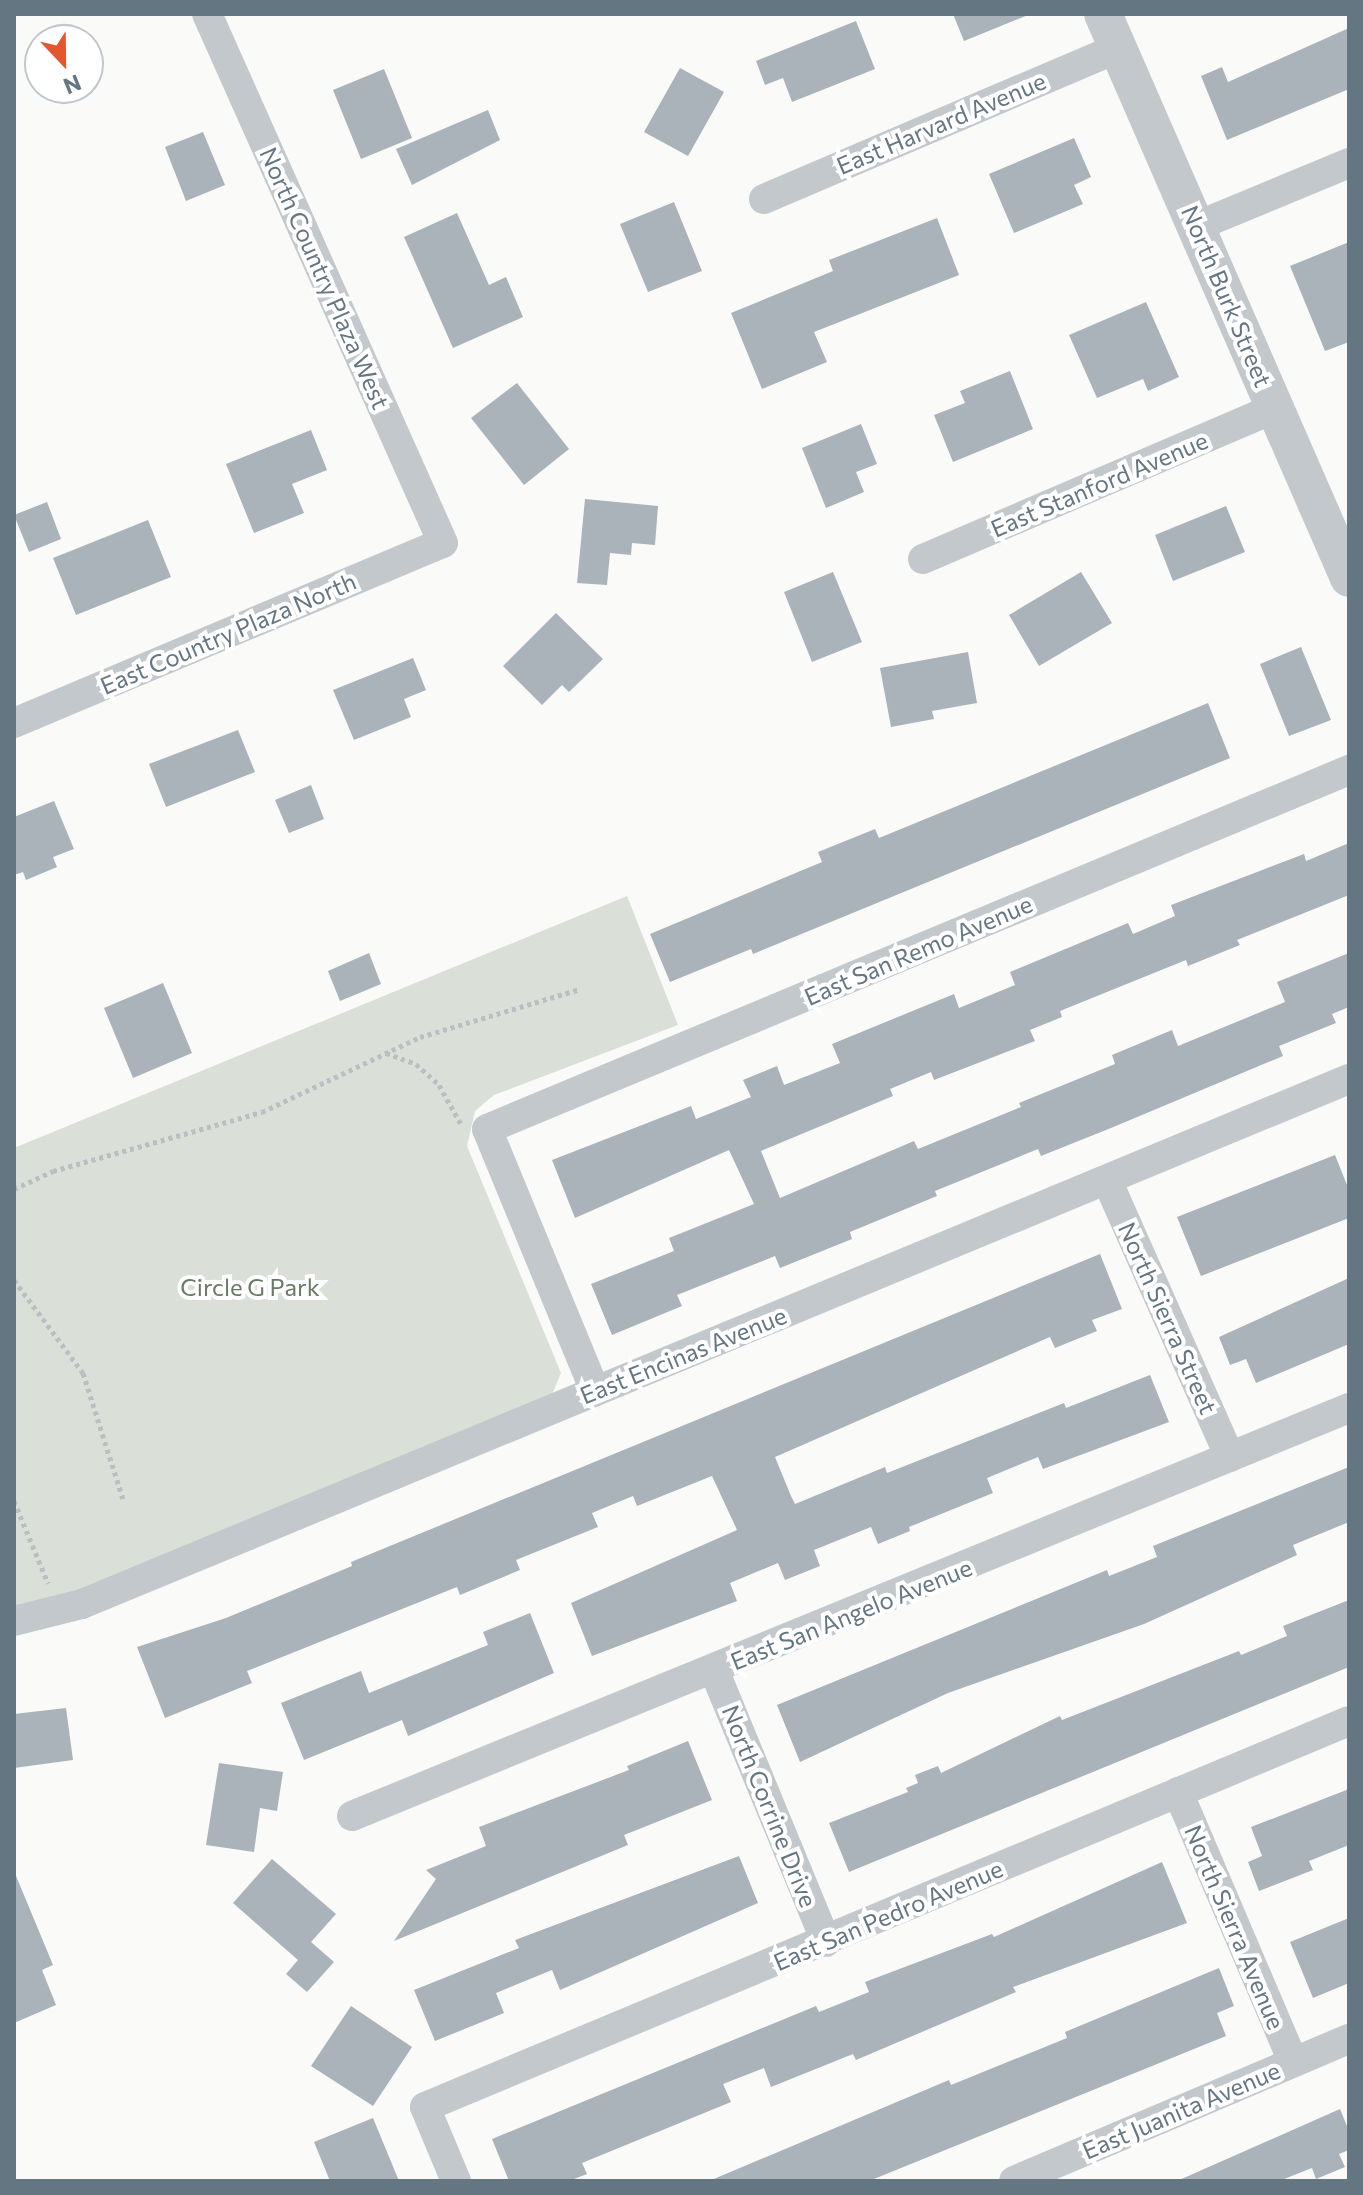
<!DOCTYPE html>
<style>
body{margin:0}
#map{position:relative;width:1363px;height:2195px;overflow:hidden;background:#fafaf8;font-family:Commissioner,sans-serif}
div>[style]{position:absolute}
.green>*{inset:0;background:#dadfd7}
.building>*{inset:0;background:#aab3b9}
.path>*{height:5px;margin-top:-2.5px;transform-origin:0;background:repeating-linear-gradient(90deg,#bbbfc2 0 4px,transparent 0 8px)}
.minor>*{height:30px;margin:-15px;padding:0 15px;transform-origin:15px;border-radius:15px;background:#c3c8cc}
.tertiary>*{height:38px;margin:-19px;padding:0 19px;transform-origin:19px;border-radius:19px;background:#c3c8cc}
span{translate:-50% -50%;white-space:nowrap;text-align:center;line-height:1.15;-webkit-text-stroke:8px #fff;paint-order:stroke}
.street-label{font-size:24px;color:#657683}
.park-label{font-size:24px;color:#687a64}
.frame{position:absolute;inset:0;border:16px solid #657683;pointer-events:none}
.north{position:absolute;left:24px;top:24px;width:80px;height:80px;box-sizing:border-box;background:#fff;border:2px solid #c1c8cd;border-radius:50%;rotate:158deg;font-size:22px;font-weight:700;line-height:32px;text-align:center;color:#657683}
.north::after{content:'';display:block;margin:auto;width:28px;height:36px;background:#e4572e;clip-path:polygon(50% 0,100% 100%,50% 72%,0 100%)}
</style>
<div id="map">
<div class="green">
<i style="clip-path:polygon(627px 896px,678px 1025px,494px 1095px,475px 1111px,467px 1146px,561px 1373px,551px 1397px,74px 1596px,14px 1608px,14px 1148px)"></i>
</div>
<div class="building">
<i style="clip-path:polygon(953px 14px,1028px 14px,1028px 15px,964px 41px)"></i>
<i style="clip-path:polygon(856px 21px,875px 69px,792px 102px,783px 78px,765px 85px,756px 61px)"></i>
<i style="clip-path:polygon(1349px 28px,1349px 89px,1227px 140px,1201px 76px,1222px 67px,1228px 82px)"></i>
<i style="clip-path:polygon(680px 68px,724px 92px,688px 156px,644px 132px)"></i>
<i style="clip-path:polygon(384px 69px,412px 138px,361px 159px,333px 90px)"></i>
<i style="clip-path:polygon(488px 110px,500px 140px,412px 185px,396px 149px)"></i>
<i style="clip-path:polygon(203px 132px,225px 185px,186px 201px,165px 147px)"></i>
<i style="clip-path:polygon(1074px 138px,1091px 177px,1074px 185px,1083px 204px,1014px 233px,989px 174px)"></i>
<i style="clip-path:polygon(674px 202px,702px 271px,648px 292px,620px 224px)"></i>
<i style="clip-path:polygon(457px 213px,489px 285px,506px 277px,523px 317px,453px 348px,404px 237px)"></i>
<i style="clip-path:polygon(937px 218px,959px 275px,814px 332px,827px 362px,762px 389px,731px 313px,833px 271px,829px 260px)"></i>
<i style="clip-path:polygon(1349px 242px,1349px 342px,1325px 351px,1290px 266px)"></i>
<i style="clip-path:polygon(1146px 302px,1179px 377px,1148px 391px,1143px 379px,1097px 398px,1069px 335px)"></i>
<i style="clip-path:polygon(1010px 371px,1033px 429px,953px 462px,934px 415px,965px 403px,960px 391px)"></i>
<i style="clip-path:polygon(517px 383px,569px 449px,524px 485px,471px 418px)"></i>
<i style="clip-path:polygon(861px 424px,877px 464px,856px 472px,864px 492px,826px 508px,802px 448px)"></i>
<i style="clip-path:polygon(311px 430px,327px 470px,292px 484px,304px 513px,254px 533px,226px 464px)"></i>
<i style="clip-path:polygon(585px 499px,658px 506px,655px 545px,632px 543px,631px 555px,610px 553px,607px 585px,577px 583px)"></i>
<i style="clip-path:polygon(47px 502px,61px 539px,29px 552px,14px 515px)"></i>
<i style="clip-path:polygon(1226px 506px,1245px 552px,1173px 581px,1155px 535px)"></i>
<i style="clip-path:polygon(148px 520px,171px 577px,76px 615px,53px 558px)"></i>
<i style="clip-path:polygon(833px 572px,862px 642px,812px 662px,784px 592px)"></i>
<i style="clip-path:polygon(1081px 572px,1112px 623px,1039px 666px,1009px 615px)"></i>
<i style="clip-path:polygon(556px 613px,603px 659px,569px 692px,562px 685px,542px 705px,503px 666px)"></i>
<i style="clip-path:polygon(1301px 647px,1331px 720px,1289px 736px,1260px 664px)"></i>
<i style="clip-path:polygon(968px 652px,977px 703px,932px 711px,934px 719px,891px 727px,880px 668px)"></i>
<i style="clip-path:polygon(413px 658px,426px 690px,404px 699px,411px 717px,354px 740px,333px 690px)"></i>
<i style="clip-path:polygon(1208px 703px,1230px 758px,753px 954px,751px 949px,670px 982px,650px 934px,822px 862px,818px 852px,875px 829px,879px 838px)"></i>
<i style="clip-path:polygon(238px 730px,255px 772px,166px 807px,149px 764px)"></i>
<i style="clip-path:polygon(311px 785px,324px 819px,289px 833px,275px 800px)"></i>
<i style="clip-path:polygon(54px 801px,74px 849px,53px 857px,57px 867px,26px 880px,23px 872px,14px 875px,14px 817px)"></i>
<i style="clip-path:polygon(1349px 843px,1349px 895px,1237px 940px,1240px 945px,1188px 966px,1186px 960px,1060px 1011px,1062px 1017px,1030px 1030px,1035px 1041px,934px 1080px,931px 1072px,890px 1089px,893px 1096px,761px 1151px,780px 1198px,914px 1141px,918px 1149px,1021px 1107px,1019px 1103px,1115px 1064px,1112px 1055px,1172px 1030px,1178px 1046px,1285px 1002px,1277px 982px,1349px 953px,1349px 1007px,1332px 1014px,1336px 1023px,1279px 1046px,1283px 1056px,1111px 1128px,1041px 1156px,1038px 1149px,935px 1191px,937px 1196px,850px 1232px,852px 1239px,780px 1268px,775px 1256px,677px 1295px,682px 1306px,612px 1335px,591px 1284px,674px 1251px,669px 1238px,754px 1204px,729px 1150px,575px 1218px,552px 1160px,691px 1106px,696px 1119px,751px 1097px,743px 1080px,777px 1066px,784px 1085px,840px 1063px,832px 1044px,954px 994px,959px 1008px,1015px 985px,1010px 972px,1128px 923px,1133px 934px,1175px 916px,1171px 905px,1304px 854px,1306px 861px)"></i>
<i style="clip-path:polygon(369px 953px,381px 984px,340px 1001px,328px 971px)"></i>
<i style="clip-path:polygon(163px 983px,192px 1053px,133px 1078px,104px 1008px)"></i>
<i style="clip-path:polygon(1335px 1155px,1349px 1190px,1349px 1218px,1201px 1276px,1177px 1217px)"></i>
<i style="clip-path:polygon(1100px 1254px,1122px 1309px,1092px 1320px,1097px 1331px,1055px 1348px,1050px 1337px,775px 1457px,791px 1496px,795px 1504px,885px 1467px,887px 1473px,1064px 1403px,1066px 1408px,1150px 1375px,1169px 1422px,1043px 1469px,1038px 1457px,987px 1478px,993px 1493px,909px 1527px,910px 1531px,878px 1544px,871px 1527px,814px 1550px,820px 1566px,785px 1580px,778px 1563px,730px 1583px,737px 1601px,592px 1656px,571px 1603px,737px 1530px,712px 1476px,637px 1506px,633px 1496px,592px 1513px,598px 1527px,516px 1560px,520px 1570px,460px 1595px,457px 1587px,247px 1671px,252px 1683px,165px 1718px,137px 1647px,226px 1618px,352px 1566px,351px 1562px)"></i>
<i style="clip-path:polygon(1349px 1278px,1349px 1344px,1256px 1383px,1246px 1359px,1230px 1365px,1219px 1337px)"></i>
<i style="clip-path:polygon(1349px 1467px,1349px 1522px,1293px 1545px,1297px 1555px,1144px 1624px,948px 1693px,800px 1762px,777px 1705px,1107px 1570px,1109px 1576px,1157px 1557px,1153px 1546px)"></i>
<i style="clip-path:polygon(1349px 1600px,1349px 1667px,849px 1872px,829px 1823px,908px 1792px,906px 1788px,918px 1783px,915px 1775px,938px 1766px,941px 1773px,1060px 1716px,1062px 1720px,1239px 1651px,1241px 1655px,1287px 1636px,1283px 1626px)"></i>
<i style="clip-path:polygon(530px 1613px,554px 1673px,408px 1736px,402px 1720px,304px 1760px,281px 1703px,361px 1671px,369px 1693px,488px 1645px,483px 1632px)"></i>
<i style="clip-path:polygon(66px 1708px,73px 1760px,14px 1768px,14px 1714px)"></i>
<i style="clip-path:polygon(688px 1741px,712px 1800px,624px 1835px,628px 1845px,394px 1941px,436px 1879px,426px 1870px,486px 1846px,479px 1827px,629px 1770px,627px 1766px)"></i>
<i style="clip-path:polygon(219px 1763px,283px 1772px,277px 1811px,260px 1808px,254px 1852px,206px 1845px)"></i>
<i style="clip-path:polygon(1349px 1789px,1349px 1845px,1309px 1861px,1313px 1870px,1259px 1891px,1248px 1862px,1262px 1856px,1251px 1827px)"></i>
<i style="clip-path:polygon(739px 1856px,758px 1903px,560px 1990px,552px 1970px,496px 1993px,504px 2013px,435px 2041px,414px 1990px,519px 1948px,515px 1940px)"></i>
<i style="clip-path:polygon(272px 1859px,336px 1914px,311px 1942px,334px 1962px,307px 1992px,286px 1974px,298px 1960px,233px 1903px)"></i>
<i style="clip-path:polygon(1162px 1862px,1187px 1923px,1013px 1987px,1016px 1992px,856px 2060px,853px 2054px,771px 2087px,764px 2068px,723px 2084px,731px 2102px,582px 2163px,587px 2174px,569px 2181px,509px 2181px,492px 2139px,816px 2006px,819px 2012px,869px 1992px,865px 1982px,992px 1934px,994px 1937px)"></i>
<i style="clip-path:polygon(14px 1871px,53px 1965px,42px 1970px,56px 2005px,14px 2023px)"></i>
<i style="clip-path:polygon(1349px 1918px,1349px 1983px,1313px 1998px,1290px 1942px)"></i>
<i style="clip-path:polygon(1219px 1968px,1234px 2006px,1217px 2013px,1226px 2036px,869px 2181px,709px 2181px,949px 2080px,951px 2085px,1067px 2038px,1065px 2032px)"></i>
<i style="clip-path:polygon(351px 2006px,412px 2047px,373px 2106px,311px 2066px)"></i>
<i style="clip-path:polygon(1340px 2109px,1349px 2131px,1349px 2150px,1339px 2154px,1345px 2167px,1316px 2179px,1312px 2168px,1279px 2181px,1177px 2181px)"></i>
<i style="clip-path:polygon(373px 2118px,399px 2181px,330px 2181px,314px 2142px)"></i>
</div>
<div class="path">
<i style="left:386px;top:1053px;width:32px;rotate:20deg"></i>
<i style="left:416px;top:1064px;width:31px;rotate:42deg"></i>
<i style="left:439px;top:1085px;width:45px;rotate:60.6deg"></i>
<i style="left:14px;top:1189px;width:43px;rotate:-24.8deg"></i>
<i style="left:53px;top:1171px;width:217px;rotate:-15.8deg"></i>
<i style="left:262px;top:1112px;width:175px;rotate:-25.4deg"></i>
<i style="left:420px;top:1037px;width:167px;rotate:-16.7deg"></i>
<i style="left:14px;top:1280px;width:116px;rotate:53.4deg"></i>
<i style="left:83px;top:1373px;width:132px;rotate:72.4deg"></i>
<i style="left:14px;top:1501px;width:89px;rotate:67.5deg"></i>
</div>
<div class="minor">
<i style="left:764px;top:199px;width:385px;rotate:-23.1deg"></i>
<i style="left:1197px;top:226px;width:165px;rotate:-22.5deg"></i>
<i style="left:923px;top:559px;width:383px;rotate:-23.2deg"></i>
<i style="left:14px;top:723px;width:465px;rotate:-22.8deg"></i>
<i style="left:443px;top:543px;width:579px;rotate:-114.04deg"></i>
<i style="left:1107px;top:1180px;width:303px;rotate:66.1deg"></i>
<i style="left:595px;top:1391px;width:283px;rotate:-112.4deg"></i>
<i style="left:487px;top:1129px;width:934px;rotate:-22.61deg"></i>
<i style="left:14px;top:1621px;width:70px;rotate:-14deg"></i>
<i style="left:82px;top:1604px;width:1371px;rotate:-22.51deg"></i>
<i style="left:714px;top:1670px;width:294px;rotate:67.6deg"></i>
<i style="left:1178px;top:1792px;width:293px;rotate:66.9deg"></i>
<i style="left:352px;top:1816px;width:1077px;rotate:-22.26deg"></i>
<i style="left:456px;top:2181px;width:80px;rotate:-112.7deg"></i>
<i style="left:425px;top:2107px;width:1001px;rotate:-22.67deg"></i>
<i style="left:1014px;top:2181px;width:364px;rotate:-23deg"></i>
</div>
<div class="tertiary">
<i style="left:1103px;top:14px;width:615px;rotate:66.43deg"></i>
</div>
<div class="street-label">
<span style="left:941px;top:123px;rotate:-23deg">East Harvard Avenue</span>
<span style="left:325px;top:278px;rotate:66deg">North Country Plaza West</span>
<span style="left:1227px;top:296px;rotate:67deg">North Burk Street</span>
<span style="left:1099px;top:484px;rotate:-23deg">East Stanford Avenue</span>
<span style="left:228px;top:633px;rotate:-23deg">East Country Plaza North</span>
<span style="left:918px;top:950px;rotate:-23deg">East San Remo Avenue</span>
<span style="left:1168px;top:1318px;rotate:66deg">North Sierra Street</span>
<span style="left:683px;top:1355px;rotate:-22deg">East Encinas Avenue</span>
<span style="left:851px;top:1614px;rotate:-22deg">East San Angelo Avenue</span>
<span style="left:770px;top:1806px;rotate:68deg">North Corrine Drive</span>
<span style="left:888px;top:1915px;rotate:-23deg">East San Pedro Avenue</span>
<span style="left:1235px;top:1927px;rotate:67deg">North Sierra Avenue</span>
<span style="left:1181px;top:2110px;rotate:-23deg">East Juanita Avenue</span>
</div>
<div class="park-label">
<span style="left:250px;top:1287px">Circle G Park</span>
</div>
<div class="frame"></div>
<div class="north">N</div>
</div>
